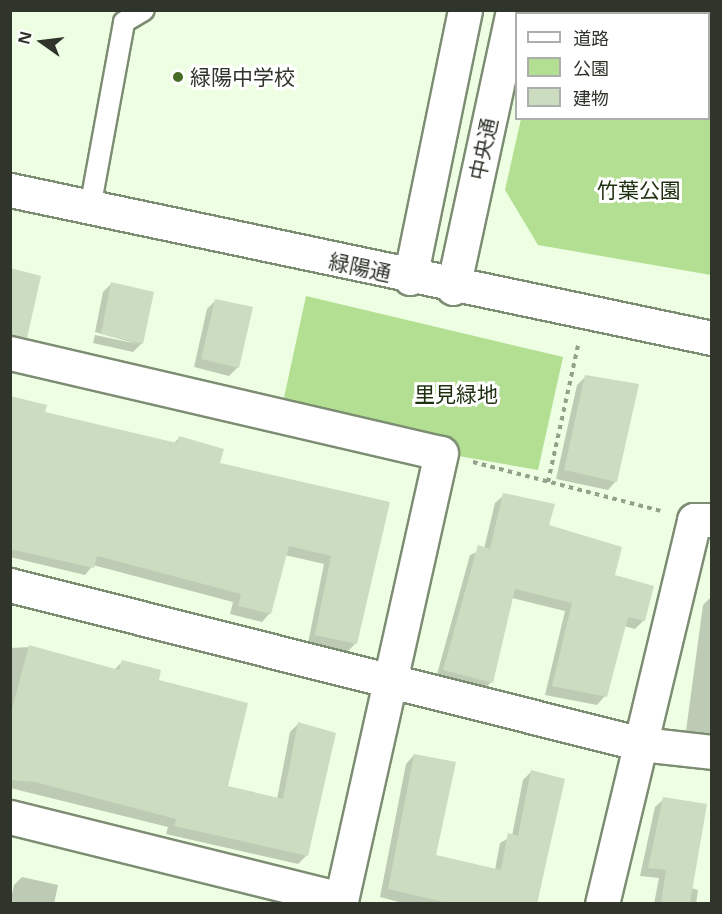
<!DOCTYPE html>
<meta charset="utf-8">
<style>
body{margin:0}
#map{position:relative;width:722px;height:914px;overflow:hidden;background:#edfee2;font-family:"Open Sans","Noto Sans JP",sans-serif}
div>[style]{position:absolute}
.green>*{inset:0;background:#b2df91}
.shadow>*{inset:0;background:#0003}
.building>*{inset:0;background:#cbdcc0}
.path>*{height:4px;margin-top:-2px;transform-origin:0;background:repeating-linear-gradient(90deg,#95a08c 0 4.5px,transparent 0 9px)}
.roads{filter:drop-shadow(2px 0 #7d8d73) drop-shadow(-2px 0 #7d8d73) drop-shadow(0 2px #7d8d73) drop-shadow(0 -2px #7d8d73)}
.lane>*{height:20px;margin:-10px;padding:0 10px;transform-origin:10px;border-radius:10px;background:#fff}
.street>*{height:33px;margin:-16.5px;padding:0 16.5px;transform-origin:16.5px;border-radius:16.5px;background:#fff}
.secondary>*{height:33px;margin:-16.5px;padding:0 16.5px;transform-origin:16.5px;border-radius:16.5px;background:#fff}
.dots>*{width:16px;height:16px;translate:-50% -50%;box-sizing:border-box;border:3px solid #fff;border-radius:50%}
span{translate:-50% -50%;white-space:nowrap;text-align:center;line-height:1.15;-webkit-text-stroke:6px #fff;paint-order:stroke}
.poi-label{font-size:21px;color:#2f352a}
.left{translate:0 -50%;text-align:left}
.street-label{font-size:21px;color:#2f352a}
.park-label{font-size:21px;color:#1f3010}
.frame{position:absolute;inset:0;border:12px solid #2f352a;pointer-events:none}
.legend{position:absolute;left:515px;top:12px;width:195px;height:108px;box-sizing:border-box;background:#fff;border:2px solid #acaeaa;margin:0;padding:8px 10px;list-style:none;font-size:18px;color:#2f352a}
.legend li{display:flex;align-items:center;gap:12px;height:30px}
.legend b{width:30px;border:2px solid #acaeaa}
.north{position:absolute;left:12px;top:12px;width:60px;height:60px;-webkit-text-stroke:4px #fff;paint-order:stroke;rotate:284deg;font-size:16px;font-weight:700;line-height:24px;text-align:center;color:#2f352a}
.north::after{content:'';display:block;margin:auto;width:21px;height:27px;background:#2f352a;clip-path:polygon(50% 0,100% 100%,50% 72%,0 100%)}
</style>
<div id="map">
<div class="green">
<i style="clip-path:polygon(544px 11px,711px 11px,711px 275px,538px 245px,505px 190px,521px 119px,708px 118px,708px 14px)"></i>
<i style="clip-path:polygon(306px 296px,563px 357px,538px 470px,441px 453px,282px 407px)"></i>
</div>
<div class="shadow">
<i style="clip-path:polygon(111px 284px,142px 343px,133px 352px,93px 343px,95px 335px,138px 344px,95px 332px,103px 292px)"></i>
<i style="clip-path:polygon(215px 301px,238px 367px,229px 376px,194px 367px,207px 309px)"></i>
<i style="clip-path:polygon(586px 376px,616px 481px,608px 490px,556px 479px,577px 385px)"></i>
<i style="clip-path:polygon(10px 397px,43px 413px,173px 444px,180px 437px,218px 464px,388px 503px,355px 644px,347px 652px,308px 643px,324px 564px,285px 555px,270px 613px,262px 622px,230px 614px,233px 602px,93px 565px,85px 575px,10px 557px)"></i>
<i style="clip-path:polygon(504px 495px,613px 576px,644px 620px,635px 629px,624px 626px,605px 696px,597px 705px,545px 695px,565px 611px,512px 598px,491px 682px,483px 691px,436px 678px,470px 555px,484px 549px,495px 503px)"></i>
<i style="clip-path:polygon(711px 597px,712px 597px,712px 734px,686px 731px,703px 605px)"></i>
<i style="clip-path:polygon(30px 647px,114px 670px,122px 662px,157px 681px,226px 787px,277px 799px,290px 732px,298px 724px,307px 855px,298px 864px,166px 834px,168px 827px,10px 788px,10px 648px)"></i>
<i style="clip-path:polygon(414px 755px,435px 856px,495px 870px,500px 843px,512px 836px,523px 780px,531px 772px,563px 780px,537px 904px,406px 904px,380px 897px,406px 764px)"></i>
<i style="clip-path:polygon(664px 799px,691px 888px,698px 890px,696px 904px,654px 904px,659px 878px,640px 876px,655px 807px)"></i>
<i style="clip-path:polygon(22px 877px,58px 885px,54px 904px,10px 904px,14px 885px)"></i>
</div>
<div class="building">
<i style="clip-path:polygon(10px 268px,41px 276px,27px 338px,10px 335px)"></i>
<i style="clip-path:polygon(111px 282px,154px 292px,143px 344px,101px 334px)"></i>
<i style="clip-path:polygon(215px 299px,253px 307px,239px 368px,201px 359px)"></i>
<i style="clip-path:polygon(585px 375px,639px 384px,617px 482px,564px 470px)"></i>
<i style="clip-path:polygon(10px 396px,47px 405px,45px 412px,177px 443px,179px 436px,224px 449px,220px 463px,390px 502px,357px 644px,315px 635px,331px 556px,289px 546px,271px 614px,238px 606px,241px 594px,97px 556px,94px 568px,10px 549px)"></i>
<i style="clip-path:polygon(503px 493px,555px 504px,549px 525px,622px 547px,615px 575px,654px 586px,645px 621px,628px 617px,607px 697px,552px 686px,572px 603px,515px 589px,493px 683px,443px 670px,478px 545px,490px 549px)"></i>
<i style="clip-path:polygon(29px 645px,119px 670px,122px 660px,161px 670px,159px 680px,248px 703px,228px 786px,283px 799px,298px 722px,336px 733px,308px 856px,174px 826px,176px 819px,35px 782px,10px 780px,10px 717px)"></i>
<i style="clip-path:polygon(414px 754px,456px 762px,436px 855px,501px 870px,508px 833px,518px 836px,531px 770px,565px 779px,537px 903px,448px 903px,388px 889px)"></i>
<i style="clip-path:polygon(663px 797px,707px 804px,690px 903px,661px 903px,666px 870px,648px 868px)"></i>
</div>
<div class="path">
<i style="left:473px;top:462px;width:194px;rotate:14.6deg"></i>
<i style="left:548px;top:482px;width:140px;rotate:-77.6deg"></i>
</div>
<div class="roads">
<div class="lane">
<i style="left:90px;top:208px;width:189px;rotate:-79.6deg"></i>
<i style="left:124px;top:22px;width:23px;rotate:-31deg"></i>
</div>
<div class="street">
<i style="left:10px;top:353px;width:442px;rotate:13.1deg"></i>
<i style="left:441px;top:453px;width:457px;rotate:102.6deg"></i>
<i style="left:341px;top:899px;width:341px;rotate:-166.1deg"></i>
<i style="left:10px;top:585px;width:651px;rotate:14.14deg"></i>
<i style="left:641px;top:744px;width:71px;rotate:6.4deg"></i>
<i style="left:602px;top:904px;width:395px;rotate:-76.5deg"></i>
<i style="left:694px;top:520px;width:18px"></i>
</div>
<div class="secondary">
<i style="left:10px;top:190px;width:717px;rotate:11.91deg"></i>
<i style="left:410px;top:278px;width:274px;rotate:-78.4deg"></i>
<i style="left:453px;top:288px;width:284px;rotate:-77.8deg"></i>
</div>
</div>
<div class="dots">
<i style="left:178px;top:77px;background:#466c25"></i>
</div>
<div class="poi-label">
<span class="left" style="left:190px;top:77px">緑陽中学校</span>
</div>
<div class="street-label">
<span style="left:483px;top:149px;rotate:-78deg">中央通</span>
<span style="left:360px;top:267px;rotate:12deg">緑陽通</span>
</div>
<div class="park-label">
<span style="left:639px;top:190px">竹葉公園</span>
<span style="left:456px;top:394px">里見緑地</span>
</div>
<div class="frame"></div>
<ul class="legend">
<li><b style="height:8px;background:#fff"></b>道路</li>
<li><b style="height:16px;background:#b2df91"></b>公園</li>
<li><b style="height:16px;background:#cbdcc0"></b>建物</li>
</ul>
<div class="north">N</div>
</div>
